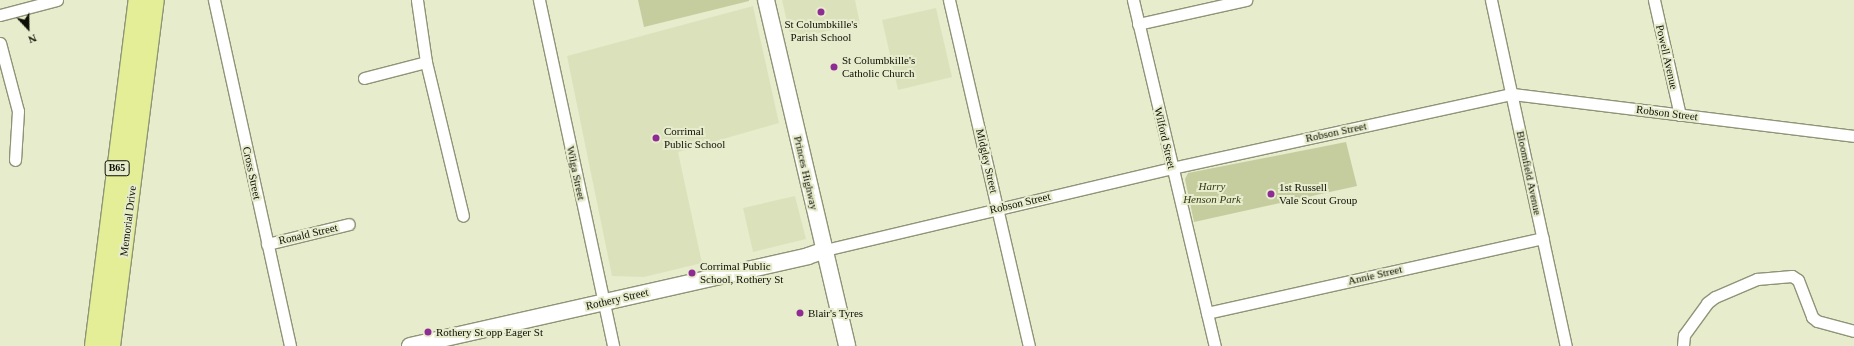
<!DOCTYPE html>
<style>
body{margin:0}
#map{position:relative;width:1854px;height:346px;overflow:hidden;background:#e6eccc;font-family:"Times New Roman",serif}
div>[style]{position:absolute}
.built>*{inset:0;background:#dbe2bb}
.green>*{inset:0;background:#c5cd9f}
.roads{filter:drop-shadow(1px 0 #8f9477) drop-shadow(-1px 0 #8f9477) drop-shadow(0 1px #8f9477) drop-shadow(0 -1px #8f9477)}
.minor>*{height:11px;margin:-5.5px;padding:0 5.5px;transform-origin:5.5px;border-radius:5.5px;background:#fff}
.secondary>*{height:16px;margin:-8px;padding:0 8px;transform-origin:8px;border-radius:8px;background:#fff}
.primary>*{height:18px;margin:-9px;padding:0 9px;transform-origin:9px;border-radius:9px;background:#e4ee97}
.dots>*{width:11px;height:11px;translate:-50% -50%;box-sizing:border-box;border:2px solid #e6eccc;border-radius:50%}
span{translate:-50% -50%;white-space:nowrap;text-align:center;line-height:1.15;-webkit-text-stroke:4px #e6eccc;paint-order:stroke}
.shield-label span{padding:1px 3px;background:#e6eccc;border:1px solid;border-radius:3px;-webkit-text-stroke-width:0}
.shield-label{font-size:10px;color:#0e0f05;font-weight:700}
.poi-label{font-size:11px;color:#0e0f05}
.left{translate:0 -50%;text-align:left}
.street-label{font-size:11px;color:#0e0f05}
.park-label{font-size:11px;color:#343811;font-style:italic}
.north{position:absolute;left:8px;top:8px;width:40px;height:40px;-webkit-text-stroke:3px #e6eccc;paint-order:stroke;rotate:158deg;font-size:11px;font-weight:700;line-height:16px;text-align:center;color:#0e0f05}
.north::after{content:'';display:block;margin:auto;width:14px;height:18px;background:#0e0f05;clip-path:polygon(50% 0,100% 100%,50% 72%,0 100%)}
</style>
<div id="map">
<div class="built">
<i style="clip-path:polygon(782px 0,855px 0,860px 24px,791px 39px)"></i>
<i style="clip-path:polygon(753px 6px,779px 123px,678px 152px,702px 263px,644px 277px,612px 276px,567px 56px)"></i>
<i style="clip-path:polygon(936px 8px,952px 77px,898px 90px,882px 20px)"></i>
<i style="clip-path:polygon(795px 196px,806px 239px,753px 252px,743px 208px)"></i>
</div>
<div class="green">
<i style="clip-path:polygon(638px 0,749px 0,749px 1px,644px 27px)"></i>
<i style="clip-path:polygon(1346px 142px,1357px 186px,1194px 222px,1185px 179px,1188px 173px)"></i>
</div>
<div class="roads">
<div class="minor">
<i style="left:214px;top:0;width:354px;rotate:77.6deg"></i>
<i style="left:539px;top:0;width:354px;rotate:77.9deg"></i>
<i style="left:949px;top:0;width:355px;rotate:77deg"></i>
<i style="left:1133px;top:0;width:356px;rotate:76.7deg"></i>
<i style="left:1491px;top:0;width:354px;rotate:77.8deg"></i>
<i style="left:1654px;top:0;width:118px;rotate:77.3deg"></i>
<i style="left:0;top:15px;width:59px;rotate:-14.7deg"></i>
<i style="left:1138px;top:24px;width:111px;rotate:-12.5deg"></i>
<i style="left:0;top:43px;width:70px;rotate:75.2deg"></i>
<i style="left:18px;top:111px;width:49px;rotate:93.5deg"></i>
<i style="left:426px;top:62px;width:158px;rotate:76.5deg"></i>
<i style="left:364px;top:78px;width:64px;rotate:-14.5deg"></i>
<i style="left:426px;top:62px;width:63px;rotate:-98.3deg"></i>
<i style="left:267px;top:244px;width:84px;rotate:-13.7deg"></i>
<i style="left:825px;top:250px;width:357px;rotate:-13.3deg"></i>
<i style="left:1172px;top:168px;width:348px;rotate:-12.3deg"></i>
<i style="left:1512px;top:94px;width:345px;rotate:7deg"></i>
<i style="left:1207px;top:313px;width:344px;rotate:-12.6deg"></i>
<i style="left:1683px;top:346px;width:11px;rotate:-85deg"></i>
<i style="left:1684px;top:335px;width:39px;rotate:-54deg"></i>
<i style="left:1707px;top:303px;width:10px;rotate:-37deg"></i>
<i style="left:1715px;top:297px;width:46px;rotate:-23.2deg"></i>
<i style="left:1757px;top:279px;width:35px;rotate:-5deg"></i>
<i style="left:1792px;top:276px;width:7px;rotate:34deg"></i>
<i style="left:1798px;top:280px;width:40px;rotate:69deg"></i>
<i style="left:1812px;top:317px;width:6px;rotate:39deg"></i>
<i style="left:1817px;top:321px;width:38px;rotate:15deg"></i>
</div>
<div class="secondary">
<i style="left:766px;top:0;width:355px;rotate:76.8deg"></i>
<i style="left:410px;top:346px;width:408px;rotate:-12.7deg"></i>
<i style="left:808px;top:256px;width:18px;rotate:-19deg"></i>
</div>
<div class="primary">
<i style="left:94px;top:346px;width:349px;rotate:-82.8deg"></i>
<i style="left:111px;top:346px;width:349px;rotate:-82.8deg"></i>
</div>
</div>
<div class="dots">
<i style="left:821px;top:12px;background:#8e2c93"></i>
<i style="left:834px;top:67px;background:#8e2c93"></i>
<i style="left:656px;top:138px;background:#8e2c93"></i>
<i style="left:1271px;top:194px;background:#8e2c93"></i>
<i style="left:692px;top:273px;background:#8e2c93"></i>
<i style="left:800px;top:313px;background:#8e2c93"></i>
<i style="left:428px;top:332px;background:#8e2c93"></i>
</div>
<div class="shield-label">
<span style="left:117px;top:168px">B65</span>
</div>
<div class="poi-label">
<span style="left:821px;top:31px">St Columbkille's<br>Parish School</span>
<span class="left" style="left:842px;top:67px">St Columbkille's<br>Catholic Church</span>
<span class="left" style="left:664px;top:138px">Corrimal<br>Public School</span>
<span class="left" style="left:1279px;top:194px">1st Russell<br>Vale Scout Group</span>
<span class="left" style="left:700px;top:273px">Corrimal Public<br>School, Rothery St</span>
<span class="left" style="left:808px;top:313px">Blair's Tyres</span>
<span class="left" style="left:436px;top:332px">Rothery St opp Eager St</span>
</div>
<div class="street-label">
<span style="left:1667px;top:57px;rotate:77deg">Powell Avenue</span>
<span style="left:1667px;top:113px;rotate:7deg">Robson Street</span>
<span style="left:1336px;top:132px;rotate:-12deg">Robson Street</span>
<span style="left:1165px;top:138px;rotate:77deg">Wilford Street</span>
<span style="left:987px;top:161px;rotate:77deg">Midgley Street</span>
<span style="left:252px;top:173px;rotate:78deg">Cross Street</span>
<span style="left:576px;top:173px;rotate:78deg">Wilga Street</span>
<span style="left:806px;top:173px;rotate:77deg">Princes Highway</span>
<span style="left:1529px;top:173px;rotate:78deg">Bloomfield Avenue</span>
<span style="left:1020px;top:203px;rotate:-13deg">Robson Street</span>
<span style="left:128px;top:221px;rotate:-83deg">Memorial Drive</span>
<span style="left:308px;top:234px;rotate:-13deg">Ronald Street</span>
<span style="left:1375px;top:275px;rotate:-13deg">Annie Street</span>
<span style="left:617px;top:299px;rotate:-13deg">Rothery Street</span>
</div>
<div class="park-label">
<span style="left:1212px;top:193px">Harry<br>Henson Park</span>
</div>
<div class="north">N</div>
</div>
